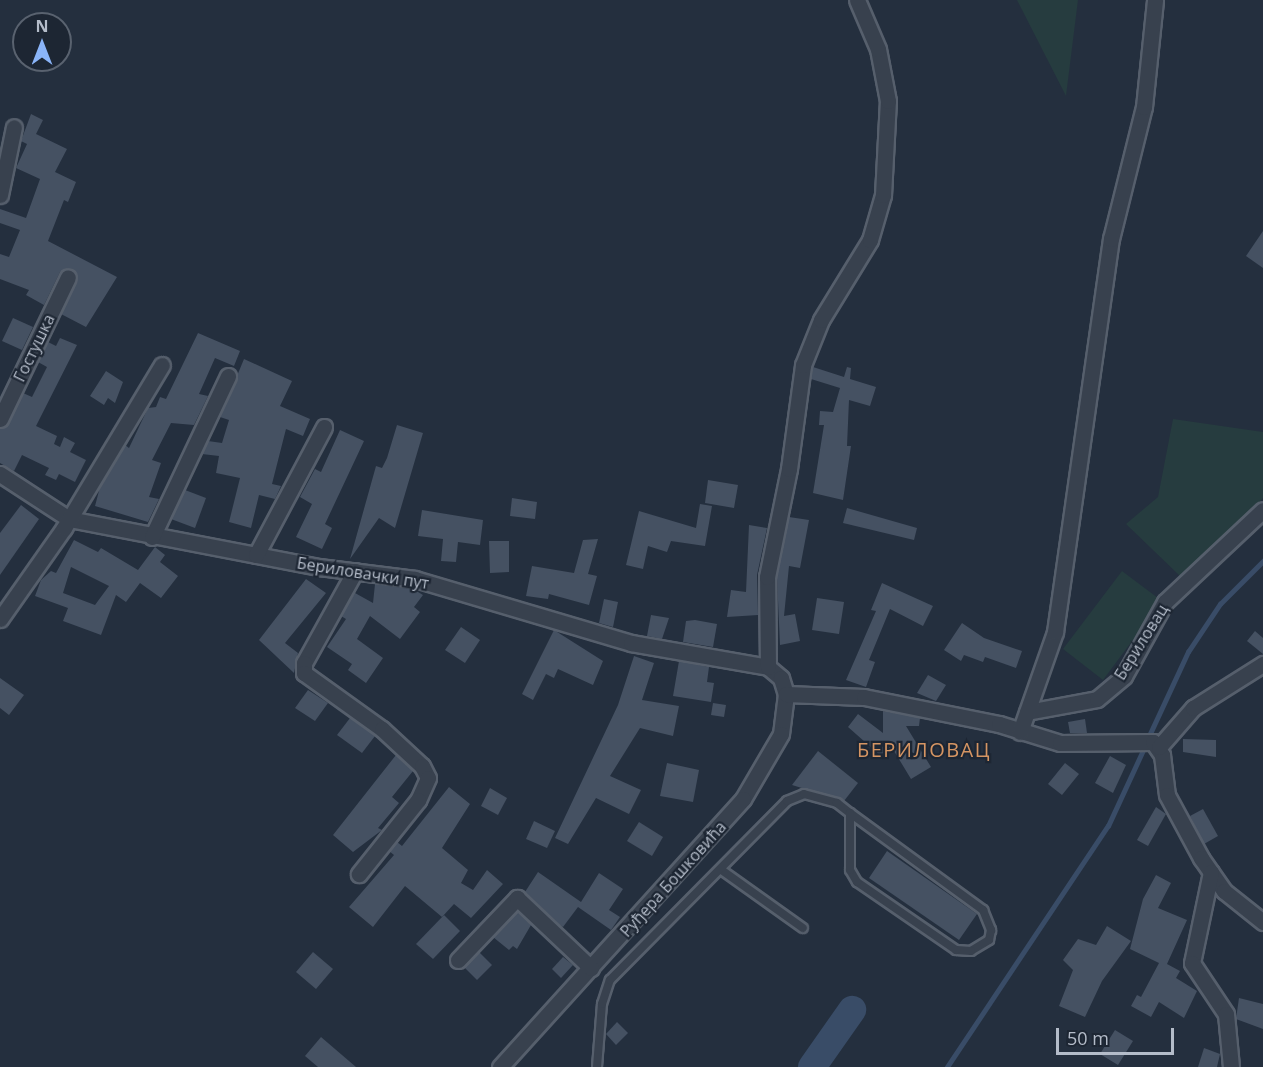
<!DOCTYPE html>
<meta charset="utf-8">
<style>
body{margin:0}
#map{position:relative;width:1263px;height:1067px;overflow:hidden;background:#242f3e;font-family:"Open Sans",sans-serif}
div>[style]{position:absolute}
.green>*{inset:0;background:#263c3f}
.stream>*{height:4.5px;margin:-2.25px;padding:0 2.25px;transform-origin:2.25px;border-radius:2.25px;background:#394c67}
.river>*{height:28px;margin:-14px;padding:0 14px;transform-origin:14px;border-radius:14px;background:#394c67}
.building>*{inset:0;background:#455162}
.roads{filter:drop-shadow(2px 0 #565f6c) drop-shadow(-2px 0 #565f6c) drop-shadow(0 2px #565f6c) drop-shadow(0 -2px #565f6c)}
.service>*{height:8px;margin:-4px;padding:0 4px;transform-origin:4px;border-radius:4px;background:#38414e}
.minor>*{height:15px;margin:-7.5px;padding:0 7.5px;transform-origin:7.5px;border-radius:7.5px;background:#38414e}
span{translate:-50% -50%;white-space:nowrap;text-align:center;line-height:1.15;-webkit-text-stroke:4.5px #1d2633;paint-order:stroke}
.street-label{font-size:16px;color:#b4bcc9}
.quarter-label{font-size:20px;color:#d59563;letter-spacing:1.5px}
.north{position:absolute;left:12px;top:12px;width:60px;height:60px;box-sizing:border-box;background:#1d2633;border:2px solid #59626f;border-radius:50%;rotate:0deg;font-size:16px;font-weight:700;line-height:24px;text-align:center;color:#b4bcc9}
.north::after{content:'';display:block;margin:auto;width:21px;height:27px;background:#8ab4f8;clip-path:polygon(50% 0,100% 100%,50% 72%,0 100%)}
.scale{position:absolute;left:1056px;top:1028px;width:118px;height:27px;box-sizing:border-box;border:3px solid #b4bcc9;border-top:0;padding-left:8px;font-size:18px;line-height:21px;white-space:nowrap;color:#b4bcc9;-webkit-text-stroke:4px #1d2633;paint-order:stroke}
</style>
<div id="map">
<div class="green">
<i style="clip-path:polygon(1017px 0,1078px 0,1066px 96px)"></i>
<i style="clip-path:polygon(1173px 419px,1263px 432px,1263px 498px,1223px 542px,1181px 577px,1126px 524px,1158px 497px)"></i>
<i style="clip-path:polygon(1122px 571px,1162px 601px,1103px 680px,1063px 649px)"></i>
</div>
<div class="stream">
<i style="left:1148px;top:738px;width:95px;rotate:-65.1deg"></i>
<i style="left:1188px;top:652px;width:58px;rotate:-56.3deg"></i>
<i style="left:1220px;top:604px;width:61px;rotate:-45deg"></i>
<i style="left:947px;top:1067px;width:290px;rotate:-56.3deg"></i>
<i style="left:1108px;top:826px;width:88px;rotate:-65.2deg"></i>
</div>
<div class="river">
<i style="left:812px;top:1067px;width:70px;rotate:-54.9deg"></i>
</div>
<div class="building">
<i style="clip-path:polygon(31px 114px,43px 120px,36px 134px,67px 149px,55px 172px,76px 182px,68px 202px,64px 200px,48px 241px,117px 277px,86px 327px,61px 314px,77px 281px,73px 269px,60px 272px,44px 305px,26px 295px,29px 290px,0 279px,0 254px,9px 257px,20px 230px,0 223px,0 209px,26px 218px,40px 179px,16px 168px,27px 144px,21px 141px)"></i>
<i style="clip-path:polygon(1263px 231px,1263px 268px,1246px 256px)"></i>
<i style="clip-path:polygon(13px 318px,33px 327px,22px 350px,2px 341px)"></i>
<i style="clip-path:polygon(198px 333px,240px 351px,234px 366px,215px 358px,199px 394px,208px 396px,194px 425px,171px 423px,152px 460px,161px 463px,149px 497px,159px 499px,148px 522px,95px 506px,100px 487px,125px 445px,129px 448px,148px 408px,156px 407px,160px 397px,166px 399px)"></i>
<i style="clip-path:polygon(60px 338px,77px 345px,36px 426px,57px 436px,54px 444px,60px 447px,64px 437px,75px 443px,70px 452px,86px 460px,75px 482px,59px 474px,56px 480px,45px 475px,49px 468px,22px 455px,14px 471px,0 463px,0 429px,8px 424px,23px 393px,32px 397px,47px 367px,38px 362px,48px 342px,56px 346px)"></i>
<i style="clip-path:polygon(244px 359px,292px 381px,280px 406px,310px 419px,303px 436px,286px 429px,272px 484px,281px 486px,275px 499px,259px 495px,251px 528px,229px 522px,240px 478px,216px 473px,219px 456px,202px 454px,208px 441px,222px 443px,229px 420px,220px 417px)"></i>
<i style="clip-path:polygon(813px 367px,844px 377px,847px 367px,851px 368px,850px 379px,876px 387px,870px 406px,849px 400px,847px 446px,851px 446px,843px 500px,813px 493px,824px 425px,819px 425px,820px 411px,833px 412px,840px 388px,811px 379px)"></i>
<i style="clip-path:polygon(106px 371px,123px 382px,115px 403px,108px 398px,104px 405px,90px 396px)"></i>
<i style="clip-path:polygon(397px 425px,423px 433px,395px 528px,379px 518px,350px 559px,376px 466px,382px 468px,387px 458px)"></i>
<i style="clip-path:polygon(340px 430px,364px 441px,325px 524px,332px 528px,322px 549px,296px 537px,312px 504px,300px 497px,315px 469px,321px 472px)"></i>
<i style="clip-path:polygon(708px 480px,738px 485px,734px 508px,705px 503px)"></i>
<i style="clip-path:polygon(185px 490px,206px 498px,195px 528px,171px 519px)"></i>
<i style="clip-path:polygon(512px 498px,537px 502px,535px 519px,510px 516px)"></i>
<i style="clip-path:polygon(700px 504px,712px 506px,705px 546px,671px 541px,667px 552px,648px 546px,643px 569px,626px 565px,639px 511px,696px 528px)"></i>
<i style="clip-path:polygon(21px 505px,39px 519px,0 575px,0 533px)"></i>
<i style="clip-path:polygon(847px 508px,917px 528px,914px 540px,843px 523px)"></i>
<i style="clip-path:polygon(422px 510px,483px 520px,480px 545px,458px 542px,456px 562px,441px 561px,443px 539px,418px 536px)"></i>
<i style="clip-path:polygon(789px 517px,809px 520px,800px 568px,789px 566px,784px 616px,795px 614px,800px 641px,780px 645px,777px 578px)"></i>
<i style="clip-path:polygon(749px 525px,767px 528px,757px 575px,758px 615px,727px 617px,731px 590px,746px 592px)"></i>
<i style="clip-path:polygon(598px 539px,588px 574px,597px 576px,589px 605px,549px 594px,548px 599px,526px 596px,532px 566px,574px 573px,583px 540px)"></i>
<i style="clip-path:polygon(evenodd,74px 540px,98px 552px,101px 548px,138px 570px,155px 547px,165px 555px,160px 562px,178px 576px,161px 598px,140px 583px,126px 602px,116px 595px,101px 635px,63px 621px,68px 608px,35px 596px,41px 580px,51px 571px,56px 573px,74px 540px,71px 567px,109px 586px,95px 605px,63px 593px,71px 567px)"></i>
<i style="clip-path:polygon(489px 541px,509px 541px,509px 572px,490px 573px)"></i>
<i style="clip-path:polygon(306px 579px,326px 593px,285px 643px,298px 653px,294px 673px,259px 640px)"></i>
<i style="clip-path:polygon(882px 583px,933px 606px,923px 626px,890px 609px,869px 660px,875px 662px,866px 687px,846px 680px,876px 611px,871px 610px)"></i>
<i style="clip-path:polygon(375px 584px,413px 589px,423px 595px,414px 607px,420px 612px,400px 639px,370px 616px,357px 639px,383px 658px,366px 683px,348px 670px,352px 664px,327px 647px,346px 619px,341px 616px,355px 593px,373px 603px)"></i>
<i style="clip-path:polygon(817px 598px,844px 602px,839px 634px,812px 630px)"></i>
<i style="clip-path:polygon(604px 599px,618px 602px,613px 627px,599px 623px)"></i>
<i style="clip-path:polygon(651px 615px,669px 618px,662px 639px,647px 636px)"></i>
<i style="clip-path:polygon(695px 620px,717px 624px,713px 647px,683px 642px,686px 621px)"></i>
<i style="clip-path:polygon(962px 623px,984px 638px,1022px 651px,1016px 668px,985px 657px,983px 662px,964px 655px,961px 661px,944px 650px)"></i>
<i style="clip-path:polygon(461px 627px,480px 640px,465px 663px,445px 650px)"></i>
<i style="clip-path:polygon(554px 630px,603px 661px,593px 685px,558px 669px,554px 678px,546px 674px,533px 700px,522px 694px)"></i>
<i style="clip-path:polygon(1255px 631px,1263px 638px,1263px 654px,1247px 641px)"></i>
<i style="clip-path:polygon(634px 656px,654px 663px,642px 700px,679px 706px,673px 736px,640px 728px,610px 776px,641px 790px,629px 814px,596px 798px,568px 844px,555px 838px,618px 705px)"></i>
<i style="clip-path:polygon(679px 661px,709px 667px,707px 682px,714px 683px,711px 702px,673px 696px)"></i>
<i style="clip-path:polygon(928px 675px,946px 685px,936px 701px,917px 693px)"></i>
<i style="clip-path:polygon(0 678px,24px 695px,9px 715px,0 708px)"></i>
<i style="clip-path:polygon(308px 690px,328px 703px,315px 721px,295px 708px)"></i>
<i style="clip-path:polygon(713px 703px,726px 705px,724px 717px,711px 715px)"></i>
<i style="clip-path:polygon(883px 711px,920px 718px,919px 726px,906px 726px,931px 767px,911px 779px,891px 746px,882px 757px,848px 727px,858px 714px,883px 733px)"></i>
<i style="clip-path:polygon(350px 718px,375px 736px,362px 753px,337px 735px)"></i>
<i style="clip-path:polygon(1085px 719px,1087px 733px,1070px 733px,1068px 722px)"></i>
<i style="clip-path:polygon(1183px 739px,1216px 740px,1216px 757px,1183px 752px)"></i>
<i style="clip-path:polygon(818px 751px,858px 783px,844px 801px,792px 785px)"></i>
<i style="clip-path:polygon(396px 755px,413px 771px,392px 797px,399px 803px,378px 828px,382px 830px,353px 852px,333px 835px)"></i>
<i style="clip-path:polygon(1110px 756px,1126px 765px,1113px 793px,1095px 783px)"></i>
<i style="clip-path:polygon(667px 763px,699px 770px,693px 802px,660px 796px)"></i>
<i style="clip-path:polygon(1065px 763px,1079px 774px,1062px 795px,1048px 784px)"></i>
<i style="clip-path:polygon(449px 787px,470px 804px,442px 848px,468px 870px,461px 883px,473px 890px,487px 870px,503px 884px,471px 918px,454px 904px,442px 917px,405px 886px,373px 927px,349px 907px,394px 855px,389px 851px,397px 842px,402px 846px)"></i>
<i style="clip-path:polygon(490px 788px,507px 798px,498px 815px,481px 806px)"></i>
<i style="clip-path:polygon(1156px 807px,1166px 814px,1148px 846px,1137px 840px)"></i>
<i style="clip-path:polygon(1203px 809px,1218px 836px,1204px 844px,1190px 816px)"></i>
<i style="clip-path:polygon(534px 821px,555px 831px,547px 848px,526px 839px)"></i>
<i style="clip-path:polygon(639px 822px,663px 837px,652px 856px,627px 841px)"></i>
<i style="clip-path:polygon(887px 851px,977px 914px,959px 940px,869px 878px)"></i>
<i style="clip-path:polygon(538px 872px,581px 902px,599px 873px,623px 889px,609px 910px,620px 917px,611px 930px,578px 907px,563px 927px,560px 925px,525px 892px)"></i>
<i style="clip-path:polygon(1156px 875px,1171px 883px,1158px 908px,1187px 920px,1167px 964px,1180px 971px,1176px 978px,1197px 991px,1184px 1018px,1159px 1002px,1151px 1017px,1131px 1006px,1137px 995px,1141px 997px,1159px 963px,1130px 949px,1143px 899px)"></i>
<i style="clip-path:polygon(517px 912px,531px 925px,517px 949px,513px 946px,509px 950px,493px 937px)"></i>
<i style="clip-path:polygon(444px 915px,460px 931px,433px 959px,416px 944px)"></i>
<i style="clip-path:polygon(1107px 926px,1131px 941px,1102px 981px,1085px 1017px,1059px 1006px,1073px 970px,1063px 960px,1078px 939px,1096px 945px)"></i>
<i style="clip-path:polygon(313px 952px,333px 969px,316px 989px,296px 972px)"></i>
<i style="clip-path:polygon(479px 952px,492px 965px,477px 980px,464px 967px)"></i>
<i style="clip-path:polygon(563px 957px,573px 965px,561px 978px,552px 969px)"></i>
<i style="clip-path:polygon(1239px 998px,1263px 1004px,1263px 1029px,1236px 1019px)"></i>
<i style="clip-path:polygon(617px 1022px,628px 1033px,616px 1045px,606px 1034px)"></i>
<i style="clip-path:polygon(1115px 1030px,1133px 1041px,1118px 1065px,1100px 1054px)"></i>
<i style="clip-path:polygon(321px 1037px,356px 1067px,318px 1067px,305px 1056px)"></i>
<i style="clip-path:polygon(1204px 1048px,1220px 1054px,1217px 1067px,1198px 1067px)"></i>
</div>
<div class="roads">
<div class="service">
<i style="left:723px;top:871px;width:98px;rotate:35.5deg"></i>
<i style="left:597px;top:1067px;width:63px;rotate:-85.5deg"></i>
<i style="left:602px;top:1004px;width:25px;rotate:-72deg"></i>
<i style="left:610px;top:980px;width:252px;rotate:-45.3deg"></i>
<i style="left:787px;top:801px;width:18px;rotate:-22deg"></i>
<i style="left:804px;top:794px;width:34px;rotate:15deg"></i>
<i style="left:837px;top:803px;width:16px;rotate:38deg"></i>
<i style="left:850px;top:813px;width:165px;rotate:36.1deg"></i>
<i style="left:983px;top:910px;width:22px;rotate:68deg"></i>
<i style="left:991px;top:930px;width:10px;rotate:101deg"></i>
<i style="left:989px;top:940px;width:21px;rotate:149deg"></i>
<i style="left:971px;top:951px;width:15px;rotate:-176deg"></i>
<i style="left:956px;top:950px;width:120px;rotate:-145.5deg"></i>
<i style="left:857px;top:882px;width:14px;rotate:-120deg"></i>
<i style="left:850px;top:870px;width:57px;rotate:-90deg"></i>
</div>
<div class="minor">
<i style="left:0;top:195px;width:69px;rotate:-78.4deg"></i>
<i style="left:0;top:419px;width:157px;rotate:-64.4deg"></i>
<i style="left:0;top:474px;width:82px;rotate:33.1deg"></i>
<i style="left:69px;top:519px;width:255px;rotate:10.9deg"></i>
<i style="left:319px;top:567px;width:97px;rotate:7.1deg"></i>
<i style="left:415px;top:579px;width:225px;rotate:16.5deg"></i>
<i style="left:631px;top:643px;width:139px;rotate:9.9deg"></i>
<i style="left:768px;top:667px;width:17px;rotate:40deg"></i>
<i style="left:781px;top:678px;width:17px;rotate:73deg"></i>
<i style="left:786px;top:694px;width:40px;rotate:97.1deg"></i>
<i style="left:781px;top:734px;width:75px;rotate:120.3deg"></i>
<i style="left:743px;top:799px;width:362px;rotate:132.2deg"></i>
<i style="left:152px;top:537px;width:178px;rotate:-64.7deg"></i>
<i style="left:256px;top:555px;width:145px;rotate:-62deg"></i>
<i style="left:355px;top:571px;width:105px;rotate:119deg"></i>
<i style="left:304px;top:663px;width:10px;rotate:90deg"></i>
<i style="left:304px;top:673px;width:96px;rotate:35.7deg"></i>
<i style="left:382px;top:729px;width:54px;rotate:42.8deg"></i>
<i style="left:422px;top:766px;width:13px;rotate:63deg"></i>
<i style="left:428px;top:778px;width:24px;rotate:114deg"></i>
<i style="left:418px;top:800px;width:95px;rotate:128.6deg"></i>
<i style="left:0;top:619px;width:111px;rotate:-54.9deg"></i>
<i style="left:64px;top:528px;width:190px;rotate:-59deg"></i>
<i style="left:768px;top:667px;width:90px;rotate:-90.6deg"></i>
<i style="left:767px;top:577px;width:110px;rotate:-78.5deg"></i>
<i style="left:789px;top:469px;width:105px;rotate:-82.3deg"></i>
<i style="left:803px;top:365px;width:48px;rotate:-68.2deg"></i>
<i style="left:821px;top:320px;width:94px;rotate:-58.5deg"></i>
<i style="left:870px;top:240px;width:47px;rotate:-73.9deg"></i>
<i style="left:883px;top:195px;width:94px;rotate:-87deg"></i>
<i style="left:888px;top:101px;width:53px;rotate:-100.9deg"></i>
<i style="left:878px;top:49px;width:53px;rotate:-113.2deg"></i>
<i style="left:786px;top:694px;width:78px;rotate:2.2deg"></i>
<i style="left:864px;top:697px;width:138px;rotate:11.3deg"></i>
<i style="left:999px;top:724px;width:64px;rotate:17.3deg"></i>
<i style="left:1060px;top:743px;width:93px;rotate:-0.6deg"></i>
<i style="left:1153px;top:742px;width:16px;rotate:55deg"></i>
<i style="left:1162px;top:755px;width:40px;rotate:82.9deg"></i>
<i style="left:1167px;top:795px;width:72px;rotate:61.6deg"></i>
<i style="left:1201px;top:858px;width:40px;rotate:55.1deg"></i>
<i style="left:1224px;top:891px;width:50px;rotate:38.5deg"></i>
<i style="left:1027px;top:712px;width:71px;rotate:-10.5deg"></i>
<i style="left:1097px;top:699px;width:35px;rotate:-40deg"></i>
<i style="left:1124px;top:676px;width:85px;rotate:-61deg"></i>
<i style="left:1165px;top:602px;width:134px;rotate:-43.2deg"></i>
<i style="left:1020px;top:732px;width:106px;rotate:-70.7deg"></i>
<i style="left:1055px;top:632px;width:397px;rotate:-81.9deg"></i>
<i style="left:1111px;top:239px;width:136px;rotate:-76deg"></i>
<i style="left:1144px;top:107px;width:108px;rotate:-84.1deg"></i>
<i style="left:1159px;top:747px;width:52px;rotate:-48.9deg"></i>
<i style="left:1193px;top:708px;width:83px;rotate:-32.2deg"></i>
<i style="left:1211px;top:872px;width:93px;rotate:101.8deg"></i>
<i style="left:1192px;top:963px;width:61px;rotate:56.3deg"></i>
<i style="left:1226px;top:1014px;width:53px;rotate:84.6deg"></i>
<i style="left:458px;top:960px;width:86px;rotate:-46.4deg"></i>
<i style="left:517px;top:898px;width:102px;rotate:43.4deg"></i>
</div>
</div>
<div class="street-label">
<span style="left:34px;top:348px;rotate:-64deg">Гостушка</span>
<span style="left:363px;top:573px;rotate:9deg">Бериловачки пут</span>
<span style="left:1141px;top:642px;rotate:-58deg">Бериловац</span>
<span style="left:673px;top:879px;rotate:-48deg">Руђера Бошковића</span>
</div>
<div class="quarter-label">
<span style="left:924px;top:749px">БЕРИЛОВАЦ</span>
</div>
<div class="north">N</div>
<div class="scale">50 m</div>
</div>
